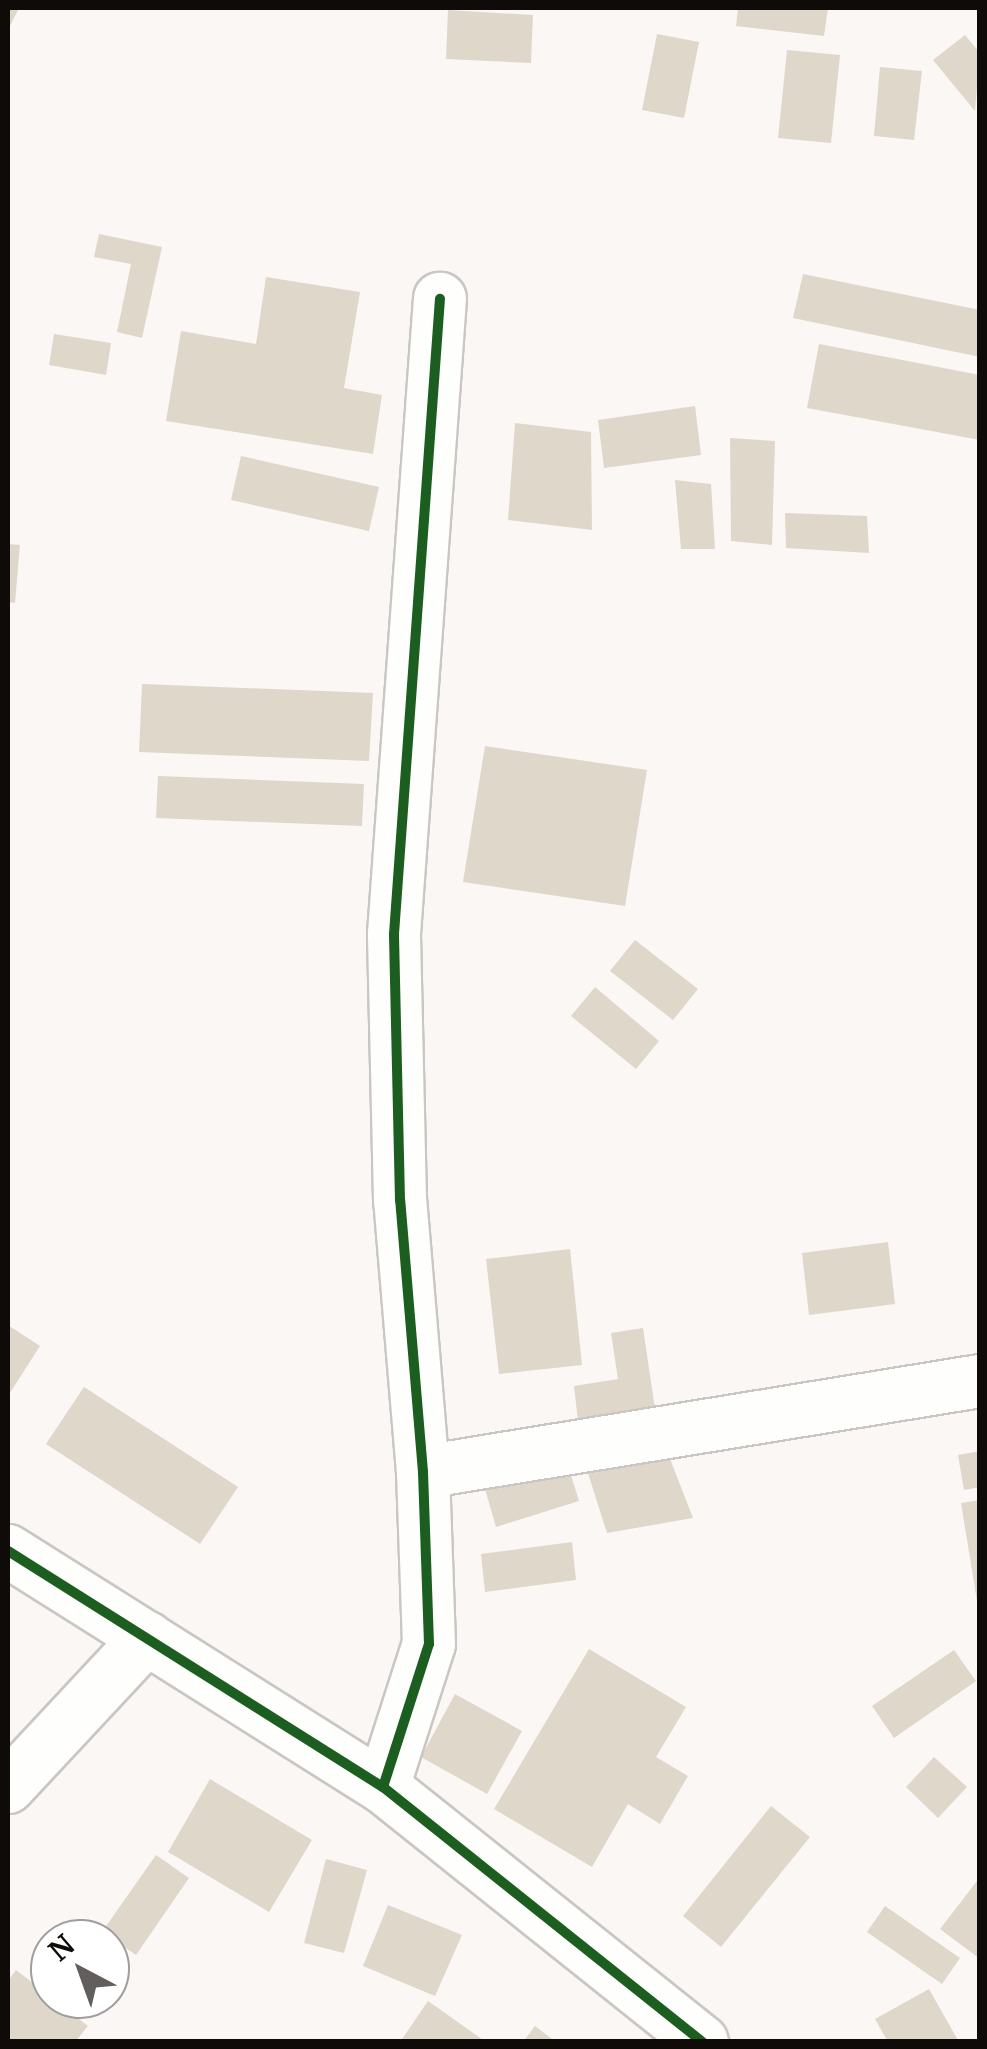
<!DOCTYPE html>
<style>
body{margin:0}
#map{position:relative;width:987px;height:2049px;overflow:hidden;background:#faf7f4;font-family:Merriweather,serif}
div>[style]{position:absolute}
.building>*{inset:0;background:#e0d7cb}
.roads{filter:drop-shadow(2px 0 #cac6c4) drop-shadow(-2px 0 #cac6c4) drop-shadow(0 2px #cac6c4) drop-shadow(0 -2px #cac6c4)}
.street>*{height:52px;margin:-26px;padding:0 26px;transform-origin:26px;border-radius:26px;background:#fefefd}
.cycleway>*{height:10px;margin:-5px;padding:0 5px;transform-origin:5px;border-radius:5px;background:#1b5e20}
span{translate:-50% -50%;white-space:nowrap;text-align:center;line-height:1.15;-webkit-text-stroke:9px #fff;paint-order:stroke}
.frame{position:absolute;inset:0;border:10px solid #0e0b09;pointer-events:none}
.north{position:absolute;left:30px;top:1919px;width:100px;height:100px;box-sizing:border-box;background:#fff;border:2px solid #9f9d9d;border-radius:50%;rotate:319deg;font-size:28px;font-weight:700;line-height:40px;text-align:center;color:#0e0b09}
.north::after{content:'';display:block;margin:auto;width:35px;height:45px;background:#615e5b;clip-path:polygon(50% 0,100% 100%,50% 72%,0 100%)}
</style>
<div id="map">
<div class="building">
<i style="clip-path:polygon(8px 8px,19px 8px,8px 30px)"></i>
<i style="clip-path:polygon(738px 8px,828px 8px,824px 36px,736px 26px)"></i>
<i style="clip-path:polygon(448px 10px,533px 15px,531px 63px,446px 59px)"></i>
<i style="clip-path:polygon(657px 34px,699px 42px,684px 118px,642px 110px)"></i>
<i style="clip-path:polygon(965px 35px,980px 53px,975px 111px,933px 60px)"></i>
<i style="clip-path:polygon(787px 50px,840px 55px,831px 143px,778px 138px)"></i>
<i style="clip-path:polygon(880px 67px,922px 71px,914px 140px,874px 136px)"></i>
<i style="clip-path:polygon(99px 234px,162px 247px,142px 338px,117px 332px,131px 264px,94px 257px)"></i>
<i style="clip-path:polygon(803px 274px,980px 310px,980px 357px,793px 318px)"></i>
<i style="clip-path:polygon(266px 277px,360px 292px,344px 388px,382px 395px,373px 454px,166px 421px,181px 331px,256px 344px)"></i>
<i style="clip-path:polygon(54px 334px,111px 343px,106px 375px,49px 365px)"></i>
<i style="clip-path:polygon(819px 344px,980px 375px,980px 440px,807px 408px)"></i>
<i style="clip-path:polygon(695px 406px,701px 455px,604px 468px,598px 420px)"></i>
<i style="clip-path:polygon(515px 423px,591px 432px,592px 530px,508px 520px)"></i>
<i style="clip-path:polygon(730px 438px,775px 441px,772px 545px,731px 541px)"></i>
<i style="clip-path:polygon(241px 456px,379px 487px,369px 531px,231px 500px)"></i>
<i style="clip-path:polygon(675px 480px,711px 484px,715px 549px,681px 549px)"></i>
<i style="clip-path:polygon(785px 513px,867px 516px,869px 553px,786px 548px)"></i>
<i style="clip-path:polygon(8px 544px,20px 545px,15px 603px,8px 602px)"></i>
<i style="clip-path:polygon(142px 684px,373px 693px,369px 761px,139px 752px)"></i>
<i style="clip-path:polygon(485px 746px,647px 770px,625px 906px,463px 882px)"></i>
<i style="clip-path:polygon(158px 776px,364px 784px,362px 826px,156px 818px)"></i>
<i style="clip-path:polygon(635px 940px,698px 989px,673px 1020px,610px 971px)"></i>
<i style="clip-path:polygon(595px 987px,659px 1041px,636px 1069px,571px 1016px)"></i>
<i style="clip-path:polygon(888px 1242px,895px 1304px,809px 1315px,802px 1253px)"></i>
<i style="clip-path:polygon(570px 1249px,582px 1365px,499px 1374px,486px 1259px)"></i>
<i style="clip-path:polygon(8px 1325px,40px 1346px,8px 1396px)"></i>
<i style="clip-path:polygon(643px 1328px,655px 1409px,578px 1421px,574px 1386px,618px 1379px,611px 1333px)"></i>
<i style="clip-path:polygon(84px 1387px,238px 1487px,200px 1544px,46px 1444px)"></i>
<i style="clip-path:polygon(667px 1451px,693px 1518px,607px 1533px,586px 1467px)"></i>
<i style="clip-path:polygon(980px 1451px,980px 1487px,964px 1490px,958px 1455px)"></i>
<i style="clip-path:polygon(567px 1462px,579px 1501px,496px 1527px,485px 1489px)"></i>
<i style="clip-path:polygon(980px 1500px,980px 1600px,977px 1601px,961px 1503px)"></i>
<i style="clip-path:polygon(572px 1542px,576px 1580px,485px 1592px,481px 1554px)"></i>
<i style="clip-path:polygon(589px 1649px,686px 1707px,656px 1757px,688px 1776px,660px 1824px,628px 1804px,592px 1867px,494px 1809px)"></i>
<i style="clip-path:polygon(954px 1650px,976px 1681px,894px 1738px,872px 1706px)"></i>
<i style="clip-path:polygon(455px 1694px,522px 1731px,487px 1794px,421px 1757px)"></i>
<i style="clip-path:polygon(934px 1757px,967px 1787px,938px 1818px,906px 1787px)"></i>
<i style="clip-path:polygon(210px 1779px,312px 1840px,269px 1912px,168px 1852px)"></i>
<i style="clip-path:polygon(771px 1806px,810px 1837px,721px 1947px,683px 1916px)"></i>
<i style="clip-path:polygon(156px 1855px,189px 1878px,136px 1955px,102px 1932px)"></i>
<i style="clip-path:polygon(326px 1859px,367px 1870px,344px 1953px,304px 1943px)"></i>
<i style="clip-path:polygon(977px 1881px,980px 1883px,980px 1959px,940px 1929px)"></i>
<i style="clip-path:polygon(388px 1905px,462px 1935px,435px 1996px,363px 1966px)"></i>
<i style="clip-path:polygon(885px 1906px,960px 1958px,942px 1984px,867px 1932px)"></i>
<i style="clip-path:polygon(16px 1970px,42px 1990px,50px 1981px,50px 1999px,79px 1999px,70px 2012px,88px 2026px,75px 2042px,8px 2042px,8px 1981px)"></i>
<i style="clip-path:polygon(929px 1989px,959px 2042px,888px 2042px,875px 2019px)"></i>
<i style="clip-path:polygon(428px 2001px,486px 2042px,400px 2042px)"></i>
<i style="clip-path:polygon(535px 2026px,556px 2042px,523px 2042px)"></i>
</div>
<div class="roads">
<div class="street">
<i style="left:423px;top:1472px;width:564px;rotate:-9.28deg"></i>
<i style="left:8px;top:1551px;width:443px;rotate:32.2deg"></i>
<i style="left:383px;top:1787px;width:408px;rotate:38.6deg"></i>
<i style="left:8px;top:1787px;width:204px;rotate:-47deg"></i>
<i style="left:383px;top:1787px;width:150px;rotate:-72.2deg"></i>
<i style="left:429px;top:1644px;width:172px;rotate:-92deg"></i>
<i style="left:423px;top:1472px;width:273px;rotate:-94.8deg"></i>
<i style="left:400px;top:1200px;width:266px;rotate:-91.3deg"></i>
<i style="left:394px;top:934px;width:637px;rotate:-85.86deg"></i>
</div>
</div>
<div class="cycleway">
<i style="left:8px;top:1551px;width:443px;rotate:32.2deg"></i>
<i style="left:383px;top:1787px;width:408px;rotate:38.6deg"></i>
<i style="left:383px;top:1787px;width:150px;rotate:-72.2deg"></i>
<i style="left:429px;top:1644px;width:172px;rotate:-92deg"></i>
<i style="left:423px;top:1472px;width:273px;rotate:-94.8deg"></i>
<i style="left:400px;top:1200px;width:266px;rotate:-91.3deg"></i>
<i style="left:394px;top:934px;width:637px;rotate:-85.86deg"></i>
</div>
<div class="frame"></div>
<div class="north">N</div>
</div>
